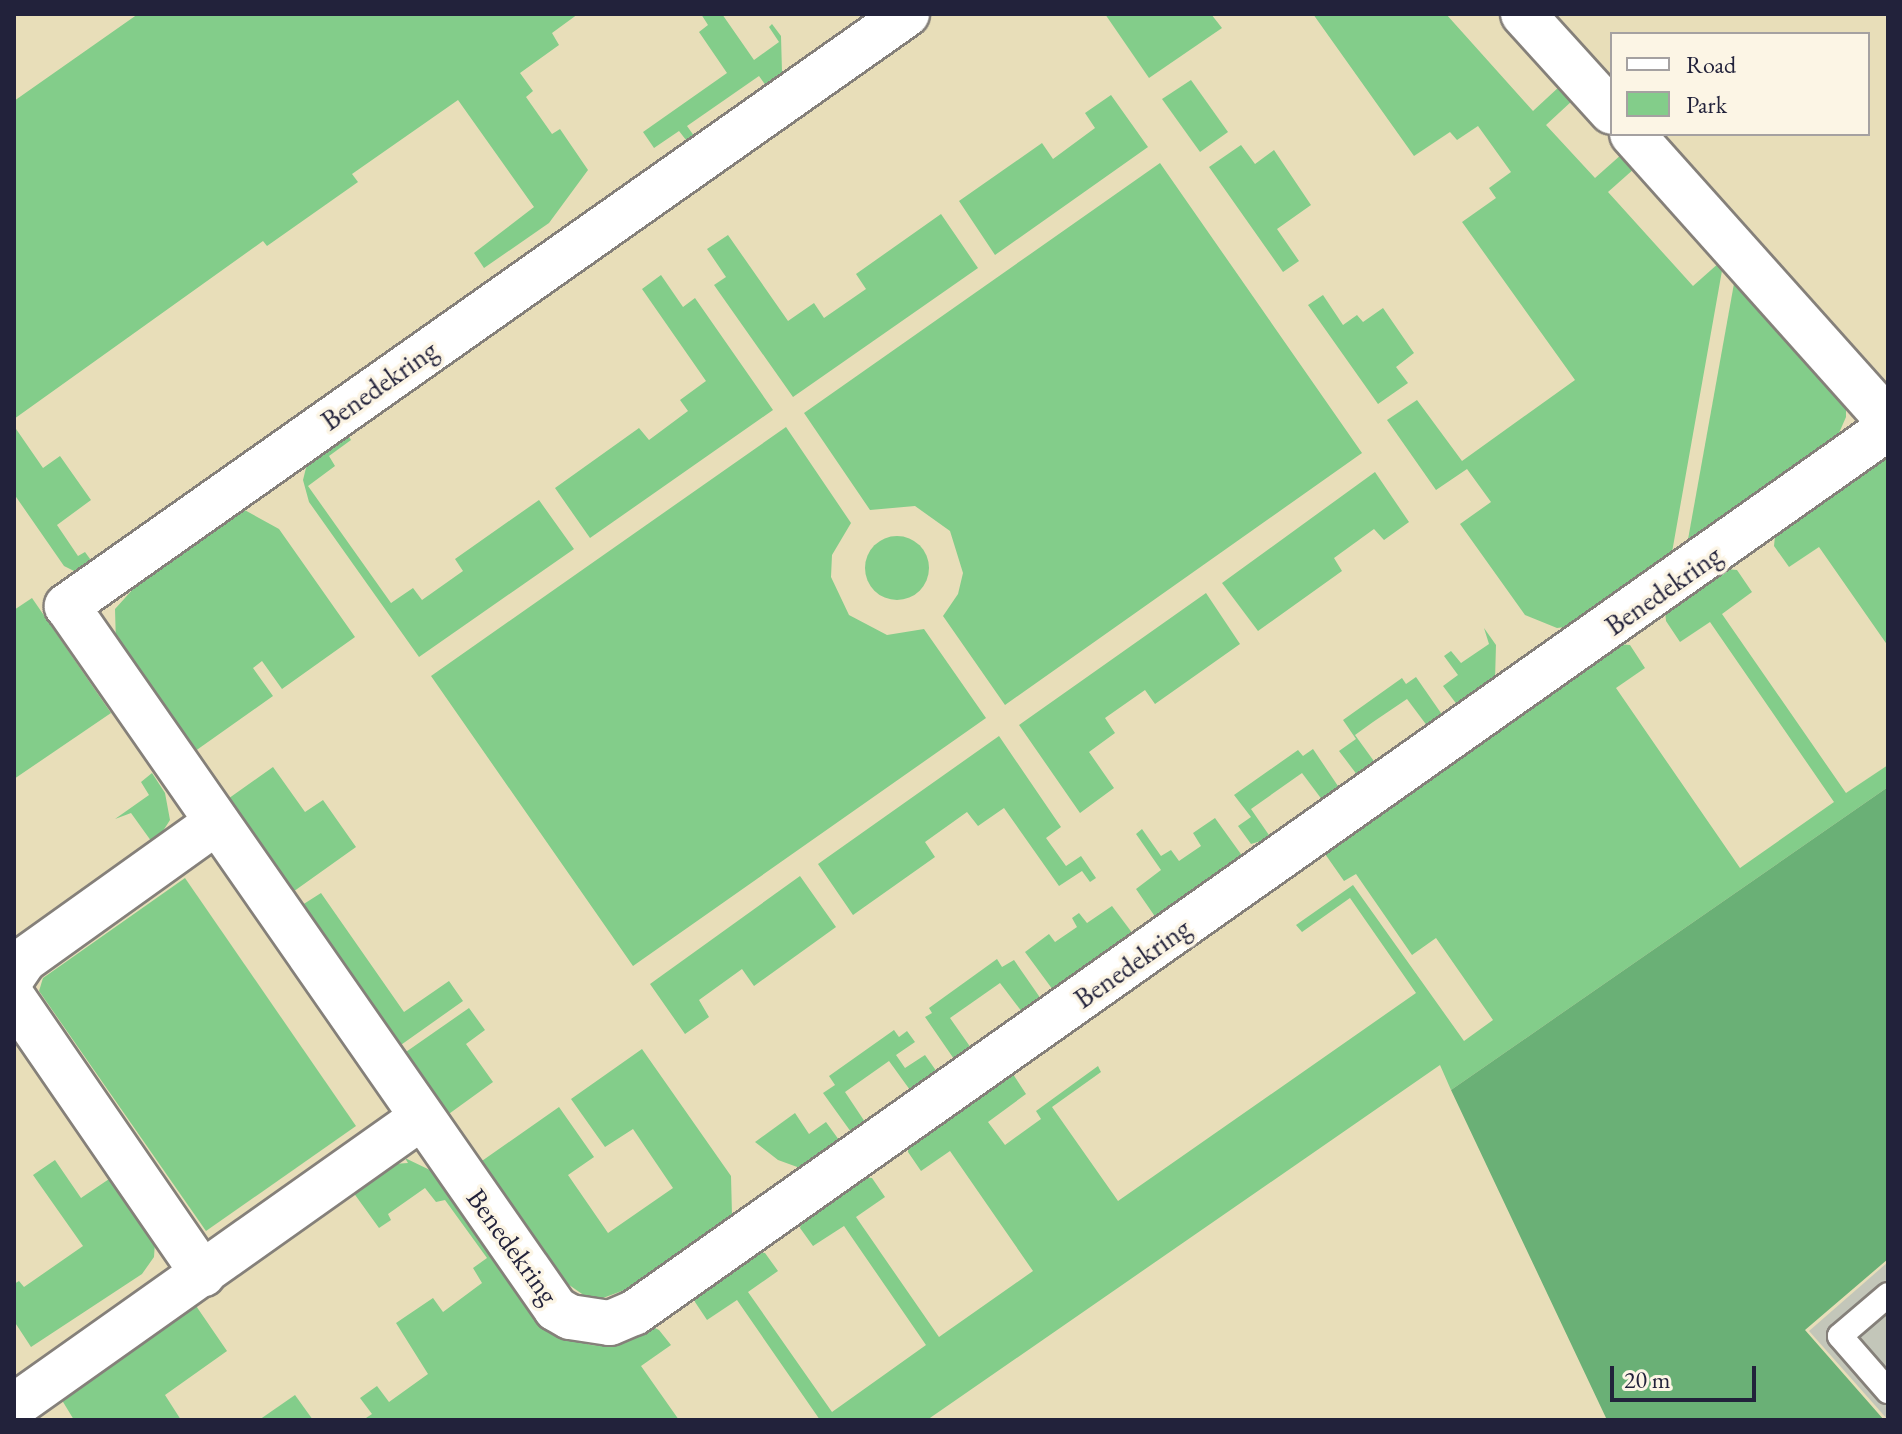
<!DOCTYPE html>
<style>
body{margin:0}
#map{position:relative;width:1902px;height:1434px;overflow:hidden;background:#e8deb9;font-family:"EB Garamond",serif}
div>[style]{position:absolute}
.industrial>*{inset:0;background:#c3c6b9}
.green>*{inset:0;background:#83cd8a}
.round{border-radius:50%}
.forest>*{inset:0;background:#6ab076}
.roads{filter:drop-shadow(2px 0 #85807a) drop-shadow(-2px 0 #85807a) drop-shadow(0 2px #85807a) drop-shadow(0 -2px #85807a)}
.lane>*{height:24px;margin:-12px;padding:0 12px;transform-origin:12px;border-radius:12px;background:#fff}
.street>*{height:44px;margin:-22px;padding:0 22px;transform-origin:22px;border-radius:22px;background:#fff}
span{translate:-50% -50%;white-space:nowrap;text-align:center;line-height:1.15;-webkit-text-stroke:7px #fcf5e5;paint-order:stroke}
.street-label{font-size:28px;color:#22223b}
.frame{position:absolute;inset:0;border:16px solid #22223b;pointer-events:none}
.legend{position:absolute;left:1610px;top:32px;width:260px;height:104px;box-sizing:border-box;background:#fcf5e5;border:2px solid #a5a1a1;margin:0;padding:10px 14px;list-style:none;font-size:24px;color:#22223b}
.legend li{display:flex;align-items:center;gap:16px;height:40px}
.legend b{width:40px;border:2px solid #a5a1a1}
.scale{position:absolute;left:1610px;top:1366px;width:146px;height:36px;box-sizing:border-box;border:4px solid #22223b;border-top:0;padding-left:10px;font-size:24px;line-height:28px;white-space:nowrap;color:#22223b;-webkit-text-stroke:6px #fcf5e5;paint-order:stroke}
</style>
<div id="map">
<div class="industrial">
<i style="clip-path:polygon(1888px 1262px,1888px 1420px,1809px 1331px)"></i>
</div>
<div class="green">
<i style="clip-path:polygon(138px 14px,578px 14px,552px 33px,559px 45px,520px 73px,533px 91px,526px 97px,552px 134px,560px 129px,588px 170px,549px 223px,484px 268px,474px 253px,534px 207px,458px 100px,352px 174px,358px 182px,267px 246px,263px 241px,14px 419px,14px 101px)"></i>
<i style="clip-path:polygon(701px 14px,722px 14px,754px 60px,779px 42px,769px 27px,772px 24px,781px 36px,782px 72px,769px 90px,759px 76px,687px 126px,697px 140px,690px 145px,679px 131px,654px 148px,643px 132px,727px 73px,699px 32px,708px 25px)"></i>
<i style="clip-path:polygon(1105px 14px,1211px 14px,1222px 28px,1149px 78px)"></i>
<i style="clip-path:polygon(1313px 14px,1446px 14px,1533px 111px,1560px 86px,1573px 100px,1546px 125px,1595px 178px,1622px 154px,1635px 168px,1608px 192px,1693px 286px,1720px 262px,1723px 265px,1671px 558px,1573px 626px,1557px 628px,1525px 615px,1460px 524px,1491px 502px,1467px 469px,1436px 490px,1387px 420px,1417px 400px,1462px 461px,1575px 380px,1462px 222px,1496px 198px,1489px 188px,1511px 172px,1478px 126px,1457px 140px,1450px 132px,1414px 156px)"></i>
<i style="clip-path:polygon(1191px 80px,1228px 132px,1200px 152px,1162px 99px)"></i>
<i style="clip-path:polygon(1111px 95px,1148px 147px,995px 255px,959px 201px,1042px 143px,1053px 159px,1095px 128px,1085px 113px)"></i>
<i style="clip-path:polygon(1241px 145px,1255px 164px,1274px 150px,1311px 205px,1277px 229px,1299px 261px,1283px 272px,1209px 167px)"></i>
<i style="clip-path:polygon(1160px 163px,1362px 453px,1005px 705px,943px 616px,958px 594px,963px 573px,950px 531px,915px 506px,870px 510px,804px 413px)"></i>
<i style="clip-path:polygon(941px 214px,978px 268px,793px 397px,714px 285px,726px 277px,707px 249px,728px 235px,788px 321px,814px 303px,824px 318px,866px 289px,856px 274px)"></i>
<i style="clip-path:polygon(661px 275px,683px 307px,695px 298px,773px 410px,590px 538px,555px 488px,639px 428px,649px 440px,688px 411px,680px 400px,706px 381px,642px 289px)"></i>
<i style="clip-path:polygon(1735px 278px,1846px 405px,1846px 417px,1835px 442px,1687px 545px)"></i>
<i style="clip-path:polygon(1323px 295px,1343px 325px,1357px 315px,1363px 322px,1383px 308px,1414px 353px,1396px 367px,1408px 383px,1378px 404px,1308px 305px)"></i>
<i style="clip-path:polygon(14px 426px,43px 468px,60px 456px,91px 500px,57px 525px,78px 556px,85px 552px,93px 563px,78px 573px,64px 566px,14px 494px)"></i>
<i style="clip-path:polygon(786px 427px,851px 523px,832px 555px,831px 577px,849px 615px,887px 635px,924px 629px,986px 718px,633px 966px,431px 676px)"></i>
<i style="clip-path:polygon(348px 435px,351px 440px,329px 456px,335px 466px,308px 486px,391px 603px,413px 588px,422px 600px,463px 571px,455px 559px,539px 500px,574px 549px,419px 657px,309px 502px,303px 480px,307px 464px)"></i>
<i style="clip-path:polygon(1888px 457px,1888px 646px,1819px 547px,1789px 567px,1774px 546px,1775px 536px)"></i>
<i style="clip-path:polygon(1375px 472px,1409px 522px,1384px 540px,1374px 529px,1334px 558px,1342px 571px,1258px 631px,1222px 583px)"></i>
<i style="clip-path:polygon(241px 508px,279px 529px,355px 637px,282px 689px,262px 661px,253px 668px,273px 696px,191px 754px,116px 645px,115px 609px,143px 578px)"></i>
<i class="round" style="left:865px;top:536px;width:64px;height:64px"></i>
<i style="clip-path:polygon(1726px 569px,1737px 570px,1752px 592px,1722px 614px,1846px 793px,1888px 765px,1888px 787px,1451px 1090px,1440px 1065px,927px 1420px,820px 1420px,737px 1300px,707px 1320px,695px 1302px,695px 1292px,755px 1251px,765px 1253px,778px 1271px,748px 1292px,832px 1412px,926px 1345px,844px 1226px,813px 1246px,800px 1228px,803px 1217px,862px 1177px,872px 1178px,885px 1197px,856px 1217px,939px 1337px,1033px 1271px,950px 1151px,921px 1171px,908px 1152px,909px 1143px,1011px 1071px,1026px 1094px,988px 1122px,1005px 1145px,1041px 1119px,1036px 1111px,1098px 1066px,1101px 1072px,1052px 1107px,1118px 1201px,1416px 993px,1350px 898px,1302px 932px,1296px 925px,1353px 885px,1464px 1041px,1493px 1020px,1436px 938px,1412px 955px,1356px 874px,1344px 881px,1323px 851px,1619px 644px,1630px 645px,1645px 668px,1616px 688px,1740px 868px,1834px 802px,1710px 622px,1680px 642px,1666px 621px,1665px 611px)"></i>
<i style="clip-path:polygon(1206px 593px,1240px 644px,1155px 704px,1145px 690px,1105px 718px,1115px 733px,1089px 752px,1114px 788px,1080px 813px,1019px 725px)"></i>
<i style="clip-path:polygon(32px 598px,111px 713px,14px 779px,14px 610px)"></i>
<i style="clip-path:polygon(1484px 628px,1496px 645px,1495px 680px,1458px 706px,1443px 686px,1458px 675px,1444px 656px,1451px 651px,1461px 663px,1489px 644px)"></i>
<i style="clip-path:polygon(1416px 677px,1443px 716px,1428px 727px,1407px 699px,1373px 722px,1355px 735px,1376px 764px,1358px 776px,1339px 751px,1356px 739px,1343px 720px,1402px 678px,1406px 684px)"></i>
<i style="clip-path:polygon(999px 736px,1061px 827px,1046px 838px,1066px 866px,1081px 856px,1096px 878px,1090px 882px,1082px 871px,1059px 886px,1004px 808px,978px 826px,967px 812px,925px 842px,935px 857px,853px 915px,818px 864px)"></i>
<i style="clip-path:polygon(1313px 749px,1340px 789px,1323px 801px,1302px 773px,1251px 809px,1271px 838px,1251px 844px,1238px 826px,1251px 817px,1234px 795px,1298px 750px,1303px 756px)"></i>
<i style="clip-path:polygon(273px 767px,305px 812px,323px 800px,356px 847px,290px 894px,225px 801px)"></i>
<i style="clip-path:polygon(152px 773px,165px 793px,170px 820px,154px 845px,131px 813px,115px 819px,149px 795px,141px 782px)"></i>
<i style="clip-path:polygon(1215px 818px,1243px 857px,1156px 918px,1136px 889px,1161px 870px,1136px 834px,1142px 829px,1161px 856px,1171px 850px,1179px 861px,1201px 846px,1193px 833px)"></i>
<i style="clip-path:polygon(800px 876px,836px 927px,754px 986px,742px 969px,699px 1000px,709px 1017px,685px 1034px,650px 984px)"></i>
<i style="clip-path:polygon(185px 878px,356px 1126px,206px 1231px,39px 991px,43px 978px)"></i>
<i style="clip-path:polygon(321px 893px,404px 1012px,449px 981px,463px 1001px,398px 1047px,299px 907px)"></i>
<i style="clip-path:polygon(1112px 906px,1133px 934px,1053px 990px,1025px 952px,1049px 934px,1055px 942px,1077px 927px,1072px 918px,1079px 913px,1087px 923px)"></i>
<i style="clip-path:polygon(997px 959px,1002px 967px,1014px 960px,1041px 999px,1022px 1012px,1000px 983px,950px 1018px,971px 1048px,954px 1059px,925px 1017px,932px 1013px,929px 1008px)"></i>
<i style="clip-path:polygon(469px 1008px,485px 1030px,466px 1044px,493px 1082px,446px 1116px,403px 1054px)"></i>
<i style="clip-path:polygon(894px 1030px,899px 1037px,907px 1031px,915px 1042px,896px 1055px,905px 1068px,925px 1055px,937px 1072px,910px 1090px,889px 1061px,845px 1092px,865px 1122px,851px 1132px,823px 1093px,835px 1085px,829px 1076px)"></i>
<i style="clip-path:polygon(642px 1049px,731px 1176px,732px 1215px,627px 1289px,603px 1298px,585px 1296px,562px 1280px,479px 1163px,559px 1107px,594px 1157px,568px 1175px,608px 1233px,673px 1188px,633px 1129px,605px 1147px,571px 1099px)"></i>
<i style="clip-path:polygon(795px 1113px,809px 1134px,826px 1122px,839px 1140px,800px 1168px,778px 1160px,755px 1142px)"></i>
<i style="clip-path:polygon(405px 1158px,432px 1171px,536px 1319px,590px 1345px,613px 1346px,649px 1325px,659px 1330px,671px 1345px,641px 1366px,679px 1420px,363px 1420px,372px 1414px,360px 1398px,377px 1386px,389px 1402px,428px 1374px,396px 1323px,433px 1298px,443px 1312px,482px 1283px,473px 1268px,487px 1258px,445px 1200px,436px 1202px,425px 1188px,388px 1214px,391px 1220px,379px 1228px,353px 1192px,393px 1164px,408px 1163px)"></i>
<i style="clip-path:polygon(55px 1160px,81px 1198px,115px 1175px,155px 1242px,154px 1257px,142px 1274px,31px 1347px,14px 1321px,14px 1284px,19px 1281px,24px 1287px,83px 1246px,33px 1175px)"></i>
<i style="clip-path:polygon(192px 1300px,227px 1351px,165px 1395px,181px 1420px,74px 1420px,57px 1392px)"></i>
<i style="clip-path:polygon(295px 1395px,313px 1420px,259px 1420px)"></i>
</div>
<div class="forest">
<i style="clip-path:polygon(1888px 787px,1888px 1259px,1805px 1330px,1884px 1420px,1607px 1420px,1451px 1090px)"></i>
</div>
<div class="roads">
<div class="lane">
<i style="left:1888px;top:1295px;width:63px;rotate:139.5deg"></i>
<i style="left:1840px;top:1336px;width:73px;rotate:48.9deg"></i>
</div>
<div class="street">
<i style="left:907px;top:14px;width:1028px;rotate:144.83deg"></i>
<i style="left:67px;top:606px;width:856px;rotate:55.18deg"></i>
<i style="left:556px;top:1309px;width:16px;rotate:30deg"></i>
<i style="left:570px;top:1317px;width:40px;rotate:8.5deg"></i>
<i style="left:610px;top:1323px;width:26px;rotate:-23deg"></i>
<i style="left:634px;top:1313px;width:1535px;rotate:-35.21deg"></i>
<i style="left:1523px;top:14px;width:132px;rotate:47.8deg"></i>
<i style="left:1632px;top:134px;width:384px;rotate:48.2deg"></i>
<i style="left:14px;top:975px;width:18px;rotate:-56deg"></i>
<i style="left:24px;top:960px;width:237px;rotate:-35.6deg"></i>
<i style="left:14px;top:999px;width:334px;rotate:55.5deg"></i>
<i style="left:17px;top:1404px;width:496px;rotate:-35.3deg"></i>
</div>
</div>
<div class="street-label">
<span style="left:379px;top:385px;rotate:-35deg">Benedekring</span>
<span style="left:1663px;top:590px;rotate:-35deg">Benedekring</span>
<span style="left:1132px;top:963px;rotate:-35deg">Benedekring</span>
<span style="left:513px;top:1246px;rotate:54deg">Benedekring</span>
</div>
<div class="frame"></div>
<ul class="legend">
<li><b style="height:10px;background:#fff"></b>Road</li>
<li><b style="height:22px;background:#83cd8a"></b>Park</li>
</ul>
<div class="scale">20 m</div>
</div>
